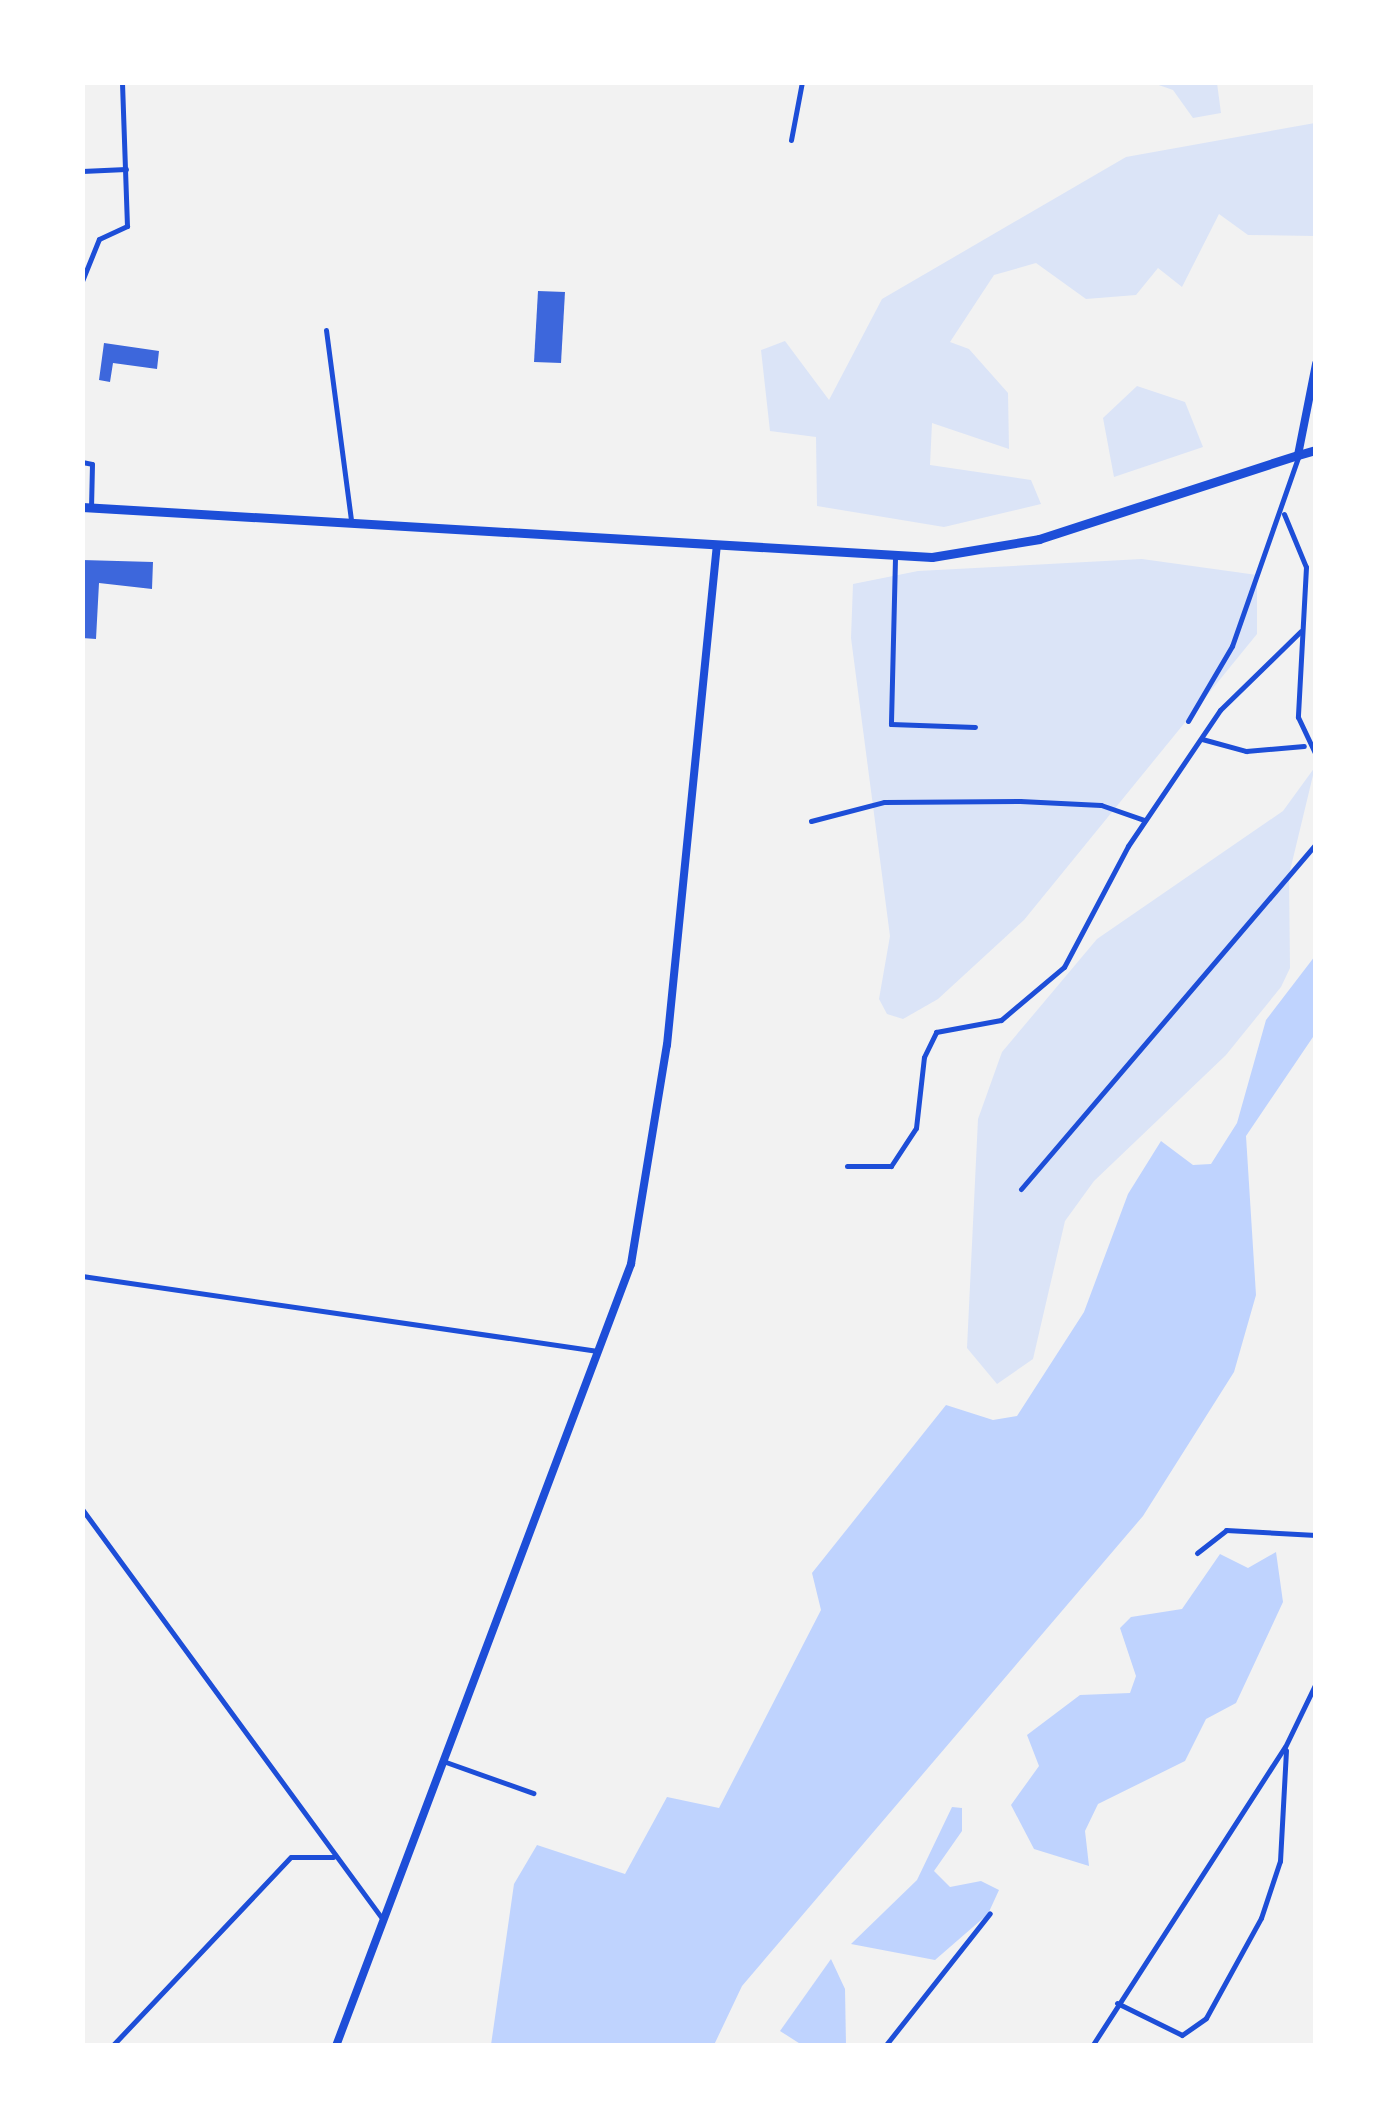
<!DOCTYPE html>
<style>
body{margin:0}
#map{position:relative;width:1398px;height:2128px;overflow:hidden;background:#f2f2f2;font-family:"Alegreya Sans",sans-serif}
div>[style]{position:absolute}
.green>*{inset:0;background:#dbe4f7}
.water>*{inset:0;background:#bfd3fe}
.building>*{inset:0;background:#3d67dc}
.minor>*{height:5px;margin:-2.5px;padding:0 2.5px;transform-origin:2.5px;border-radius:2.5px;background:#1d4ed8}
.secondary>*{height:8px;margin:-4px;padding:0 4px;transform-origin:4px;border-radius:4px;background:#1d4ed8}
.primary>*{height:9px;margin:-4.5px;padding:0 4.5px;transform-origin:4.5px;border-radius:4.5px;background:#1d4ed8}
.trunk>*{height:9px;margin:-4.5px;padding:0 4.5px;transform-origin:4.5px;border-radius:4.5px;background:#1d4ed8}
span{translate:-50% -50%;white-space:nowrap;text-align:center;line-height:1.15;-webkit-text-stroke:9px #fff;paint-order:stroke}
.frame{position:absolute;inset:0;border:85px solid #fff;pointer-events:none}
</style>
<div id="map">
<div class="green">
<i style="clip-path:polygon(1153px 83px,1217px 83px,1221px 113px,1193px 118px,1173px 90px)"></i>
<i style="clip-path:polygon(1315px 123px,1315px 236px,1248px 235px,1219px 214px,1182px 287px,1158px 268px,1136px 295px,1086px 299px,1036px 263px,994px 275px,950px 342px,969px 349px,1008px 393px,1009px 449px,932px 423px,930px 465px,1031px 480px,1041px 504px,944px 527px,817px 506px,816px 437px,770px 431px,761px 350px,785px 341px,829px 400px,882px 299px,1126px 157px)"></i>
<i style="clip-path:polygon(1137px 386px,1185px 402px,1203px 447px,1114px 477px,1103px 418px)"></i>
<i style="clip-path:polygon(1142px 559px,1257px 575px,1257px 634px,1024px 920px,938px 999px,903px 1019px,887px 1014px,879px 999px,890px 936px,851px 638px,853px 584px,918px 571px)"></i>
<i style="clip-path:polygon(1315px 767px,1289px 875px,1290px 968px,1281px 987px,1226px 1055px,1094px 1181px,1065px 1221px,1033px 1359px,997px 1384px,967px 1348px,978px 1119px,1002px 1052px,1097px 939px,1283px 811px)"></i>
</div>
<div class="water">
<i style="clip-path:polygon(1315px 956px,1315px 1034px,1246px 1136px,1256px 1295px,1234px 1372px,1143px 1516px,742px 1986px,714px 2045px,491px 2045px,514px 1884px,537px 1845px,625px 1874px,667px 1797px,719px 1808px,821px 1610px,812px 1573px,946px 1405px,993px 1420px,1017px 1416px,1084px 1312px,1128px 1194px,1161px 1141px,1193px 1165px,1211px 1164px,1237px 1123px,1266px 1020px)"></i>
<i style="clip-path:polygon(1276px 1552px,1283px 1602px,1236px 1703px,1206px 1719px,1185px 1761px,1098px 1804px,1085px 1831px,1089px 1866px,1034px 1849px,1011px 1805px,1039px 1766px,1027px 1735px,1080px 1695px,1130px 1693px,1136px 1676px,1120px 1628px,1131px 1617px,1182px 1609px,1220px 1554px,1248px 1568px)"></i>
<i style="clip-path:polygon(952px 1807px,962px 1808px,962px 1831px,934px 1871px,950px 1887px,981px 1881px,999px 1890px,988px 1914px,935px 1960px,851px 1944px,917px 1880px)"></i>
<i style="clip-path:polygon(831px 1959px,845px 1989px,846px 2045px,802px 2045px,780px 2031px)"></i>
</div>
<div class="building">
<i style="clip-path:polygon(538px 291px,565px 292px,561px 363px,534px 362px)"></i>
<i style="clip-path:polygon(104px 343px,159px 351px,157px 369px,113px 363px,110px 382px,99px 380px)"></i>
<i style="clip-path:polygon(82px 560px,153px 562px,152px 589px,99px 583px,96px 639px,82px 638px)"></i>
</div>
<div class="minor">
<i style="left:791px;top:140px;width:59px;rotate:-79.3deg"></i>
<i style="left:82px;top:171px;width:44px;rotate:-2.6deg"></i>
<i style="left:82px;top:281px;width:45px;rotate:-68deg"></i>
<i style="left:99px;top:239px;width:31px;rotate:-25deg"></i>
<i style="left:127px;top:226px;width:144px;rotate:-92deg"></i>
<i style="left:326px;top:330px;width:193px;rotate:82.5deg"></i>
<i style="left:82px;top:462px;width:10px;rotate:11deg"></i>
<i style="left:92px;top:464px;width:43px;rotate:91.3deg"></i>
<i style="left:1284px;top:514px;width:57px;rotate:67.5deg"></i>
<i style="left:1306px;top:567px;width:150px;rotate:93.1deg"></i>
<i style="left:1298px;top:717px;width:42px;rotate:64.7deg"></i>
<i style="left:895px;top:558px;width:166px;rotate:91.4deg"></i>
<i style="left:891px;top:724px;width:84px;rotate:2deg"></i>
<i style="left:1188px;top:721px;width:87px;rotate:-59.6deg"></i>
<i style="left:1232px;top:646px;width:199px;rotate:-70.7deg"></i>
<i style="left:1202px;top:739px;width:46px;rotate:15.3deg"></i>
<i style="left:1246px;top:751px;width:58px;rotate:-4.9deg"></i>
<i style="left:811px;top:821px;width:75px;rotate:-14.6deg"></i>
<i style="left:884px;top:802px;width:136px;rotate:-0.4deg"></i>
<i style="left:1020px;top:801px;width:81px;rotate:2.8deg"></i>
<i style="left:1101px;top:805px;width:46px;rotate:19.2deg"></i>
<i style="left:847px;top:1166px;width:44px"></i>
<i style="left:891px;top:1166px;width:45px;rotate:-56.7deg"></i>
<i style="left:916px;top:1128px;width:71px;rotate:-83.6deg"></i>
<i style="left:924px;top:1057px;width:28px;rotate:-64deg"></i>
<i style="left:936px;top:1032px;width:66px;rotate:-10.5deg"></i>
<i style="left:1001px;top:1020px;width:82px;rotate:-40.1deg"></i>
<i style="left:1064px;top:967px;width:137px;rotate:-62.1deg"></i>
<i style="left:1128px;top:846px;width:164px;rotate:-55.9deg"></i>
<i style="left:1220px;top:710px;width:113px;rotate:-44.3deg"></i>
<i style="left:1021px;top:1189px;width:454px;rotate:-49.5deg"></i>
<i style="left:82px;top:1276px;width:521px;rotate:8.27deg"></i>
<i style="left:82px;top:1509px;width:506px;rotate:53.76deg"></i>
<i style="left:1197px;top:1553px;width:37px;rotate:-38deg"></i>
<i style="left:1226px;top:1530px;width:90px;rotate:3.2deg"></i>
<i style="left:443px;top:1761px;width:96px;rotate:19.6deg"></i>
<i style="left:1117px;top:2003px;width:72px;rotate:26.2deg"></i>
<i style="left:1182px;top:2035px;width:29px;rotate:-35deg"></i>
<i style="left:1206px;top:2018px;width:114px;rotate:-61.2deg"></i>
<i style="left:1261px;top:1918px;width:60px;rotate:-71.6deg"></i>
<i style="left:1280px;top:1861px;width:111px;rotate:-86.9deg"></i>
<i style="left:112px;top:2046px;width:260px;rotate:-46.6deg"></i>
<i style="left:291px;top:1857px;width:42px"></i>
<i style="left:885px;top:2046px;width:169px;rotate:-51.7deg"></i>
<i style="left:1092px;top:2046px;width:356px;rotate:-57.2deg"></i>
<i style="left:1285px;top:1747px;width:71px;rotate:-64.2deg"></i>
</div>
<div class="secondary">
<i style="left:1298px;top:455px;width:93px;rotate:-78.8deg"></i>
<i style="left:336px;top:2046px;width:836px;rotate:-69.33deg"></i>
<i style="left:631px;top:1264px;width:222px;rotate:-80.7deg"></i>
<i style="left:667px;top:1045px;width:500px;rotate:-84.3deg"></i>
</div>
<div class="primary">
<i style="left:82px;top:507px;width:851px;rotate:3.37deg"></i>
<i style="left:932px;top:557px;width:109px;rotate:-9.5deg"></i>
<i style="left:1039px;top:539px;width:272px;rotate:-18deg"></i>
</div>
<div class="trunk">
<i style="left:1298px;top:455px;width:19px;rotate:-16deg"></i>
</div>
<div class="frame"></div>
</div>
